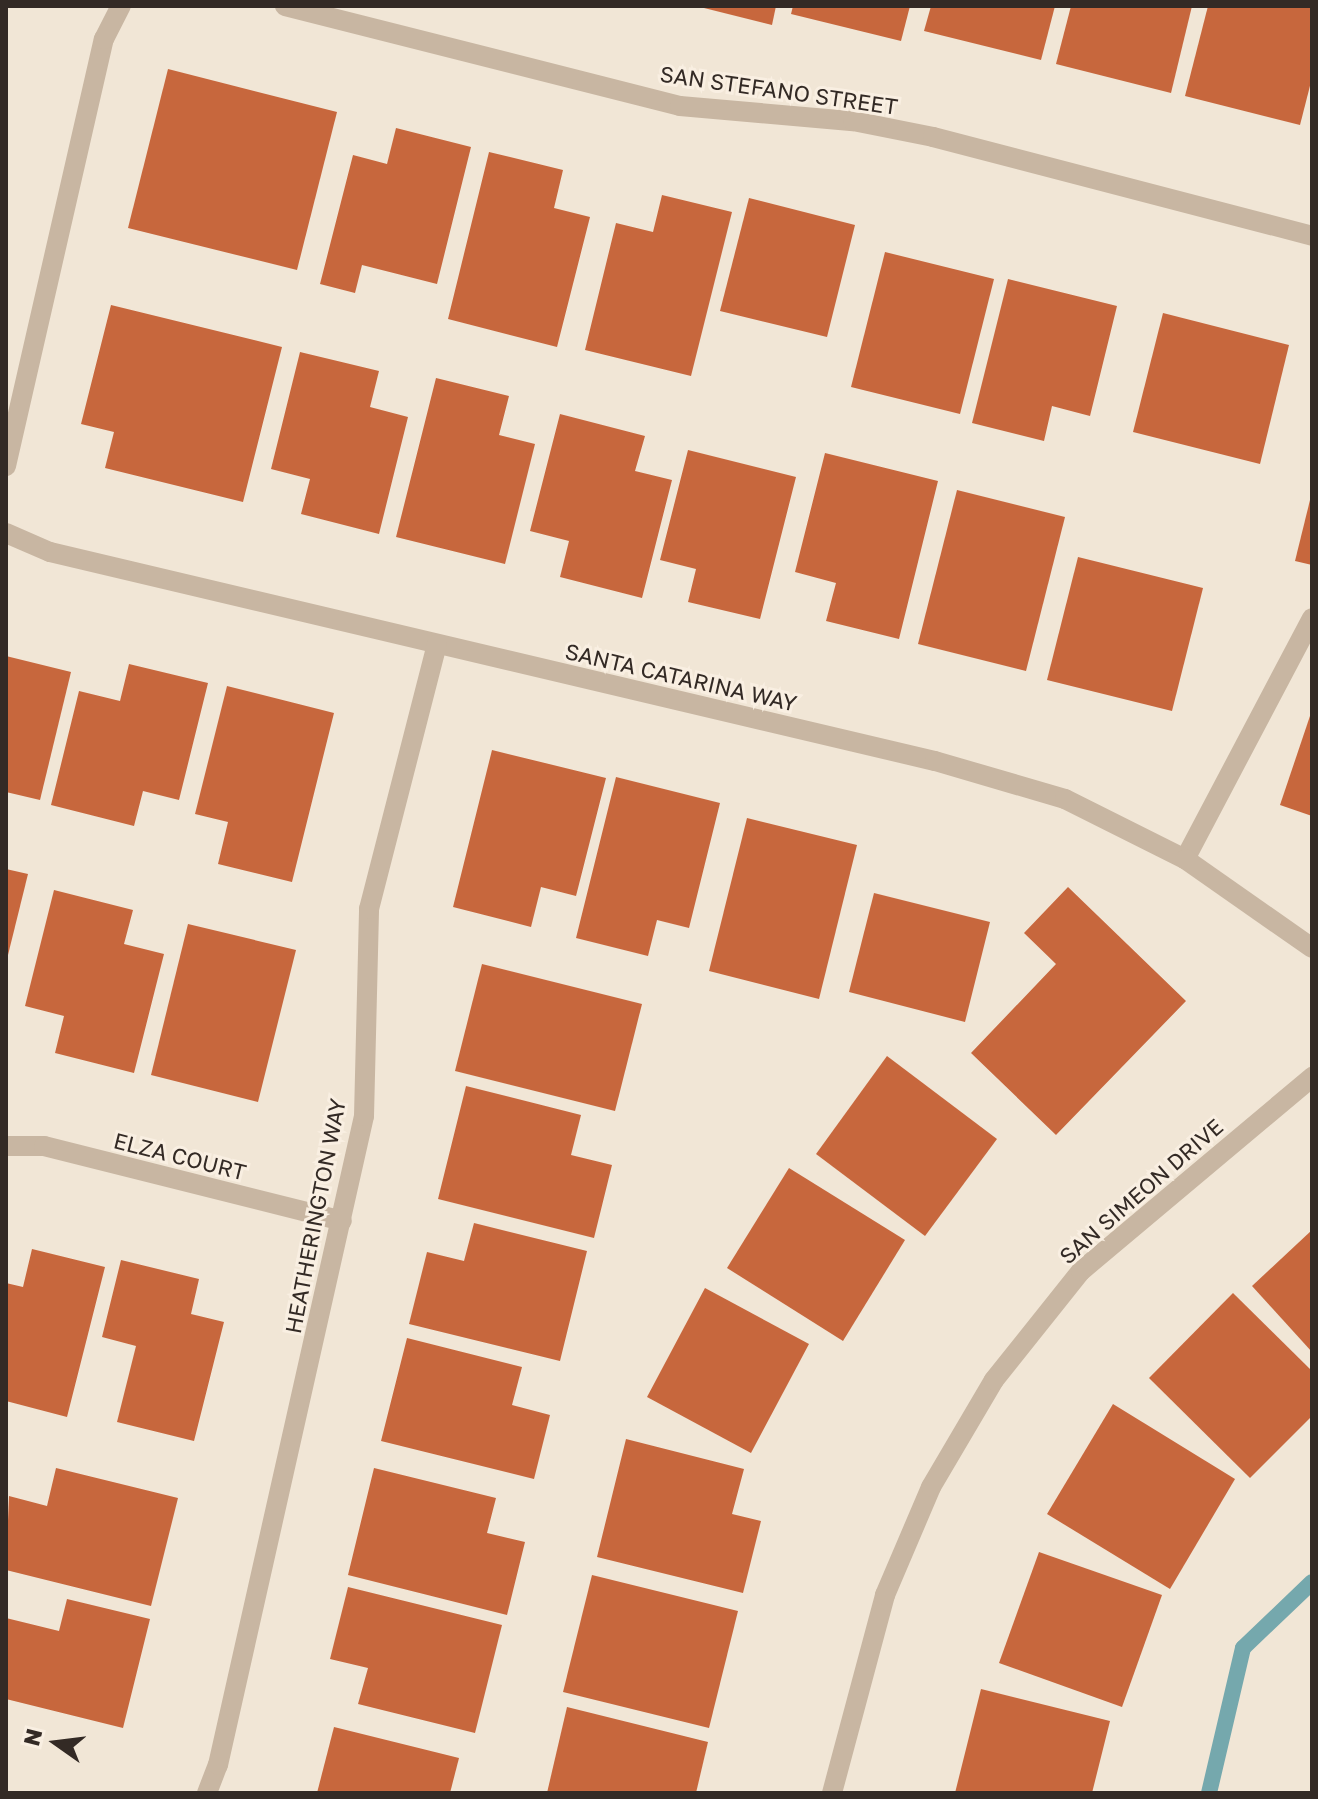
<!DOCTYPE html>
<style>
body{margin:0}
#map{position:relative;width:1318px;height:1799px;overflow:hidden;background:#f1e6d6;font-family:"Golos Text",sans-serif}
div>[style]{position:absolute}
.stream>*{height:16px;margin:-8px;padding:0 8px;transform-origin:8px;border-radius:8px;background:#75a8ad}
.building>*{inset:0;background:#c7673d}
.service>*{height:20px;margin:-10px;padding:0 10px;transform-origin:10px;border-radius:10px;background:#c8b6a2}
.minor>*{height:20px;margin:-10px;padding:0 10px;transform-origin:10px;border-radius:10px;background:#c8b6a2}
.tertiary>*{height:20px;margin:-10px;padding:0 10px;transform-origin:10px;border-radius:10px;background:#c8b6a2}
span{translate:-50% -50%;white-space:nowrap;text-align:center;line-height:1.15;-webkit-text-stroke:6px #f9efe2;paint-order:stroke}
.street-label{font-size:22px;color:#332a25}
.frame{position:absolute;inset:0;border:8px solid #332a25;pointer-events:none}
.north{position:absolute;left:16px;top:1703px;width:80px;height:80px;-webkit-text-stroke:6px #f9efe2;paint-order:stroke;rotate:284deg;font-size:22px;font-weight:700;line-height:32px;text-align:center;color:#332a25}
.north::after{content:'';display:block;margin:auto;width:28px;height:36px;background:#332a25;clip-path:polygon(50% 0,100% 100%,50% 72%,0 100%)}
</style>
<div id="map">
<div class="stream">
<i style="left:1209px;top:1793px;width:149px;rotate:-76.8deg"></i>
<i style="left:1243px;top:1648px;width:95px;rotate:-43.7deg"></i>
</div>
<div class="building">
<i style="clip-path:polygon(696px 6px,776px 6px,772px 25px)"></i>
<i style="clip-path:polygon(793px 6px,910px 6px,901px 41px,791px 14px)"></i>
<i style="clip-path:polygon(931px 6px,1055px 6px,1041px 60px,924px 31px)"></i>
<i style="clip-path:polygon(1071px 6px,1192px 6px,1171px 93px,1056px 64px)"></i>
<i style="clip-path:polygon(1208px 6px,1312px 6px,1312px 78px,1300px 125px,1185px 96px)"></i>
<i style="clip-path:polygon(168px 69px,337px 112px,297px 270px,128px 228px)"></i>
<i style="clip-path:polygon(396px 128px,471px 147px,437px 284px,362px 265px,355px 293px,320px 284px,353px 155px,387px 164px)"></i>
<i style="clip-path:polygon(489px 152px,563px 170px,554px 208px,590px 217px,557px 347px,448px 319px)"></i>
<i style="clip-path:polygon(662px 195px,732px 212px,691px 376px,585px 350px,616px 223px,653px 232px)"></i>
<i style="clip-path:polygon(749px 198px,855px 225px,827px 337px,720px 311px)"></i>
<i style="clip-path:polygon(885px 252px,994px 279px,960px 414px,851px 387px)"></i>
<i style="clip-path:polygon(1008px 279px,1117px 306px,1090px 416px,1052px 406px,1044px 441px,972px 423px)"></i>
<i style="clip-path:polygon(111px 305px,282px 347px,243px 502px,105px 468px,114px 432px,81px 424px)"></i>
<i style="clip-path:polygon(1163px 313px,1289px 345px,1260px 464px,1133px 432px)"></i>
<i style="clip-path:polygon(300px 352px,379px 371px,370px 407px,408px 417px,379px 534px,301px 514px,310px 479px,271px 469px)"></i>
<i style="clip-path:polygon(436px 378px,509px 396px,499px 435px,535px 444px,505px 564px,396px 537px)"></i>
<i style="clip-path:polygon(560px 414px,645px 436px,635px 471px,672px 480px,642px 598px,560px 577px,569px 541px,530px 531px)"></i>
<i style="clip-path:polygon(688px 450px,796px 477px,760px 619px,688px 602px,696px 569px,660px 560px)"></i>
<i style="clip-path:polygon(825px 453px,938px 481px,899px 639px,826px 621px,836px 583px,795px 572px)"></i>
<i style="clip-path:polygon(957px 490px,1065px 517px,1026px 671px,918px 644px)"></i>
<i style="clip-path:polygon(1311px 496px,1312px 496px,1312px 565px,1295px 561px)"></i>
<i style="clip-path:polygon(1078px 557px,1203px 588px,1172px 711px,1047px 680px)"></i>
<i style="clip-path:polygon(6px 656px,71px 672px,40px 800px,6px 792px)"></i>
<i style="clip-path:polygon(129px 664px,208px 683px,179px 800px,143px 791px,134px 826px,51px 805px,79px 691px,120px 701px)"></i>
<i style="clip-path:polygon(227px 686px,334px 713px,292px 882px,218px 864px,228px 822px,195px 814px)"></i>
<i style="clip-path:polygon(1311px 713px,1312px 713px,1312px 816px,1280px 805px)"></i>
<i style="clip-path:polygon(492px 750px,606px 778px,576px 896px,541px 887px,531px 927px,453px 907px)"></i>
<i style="clip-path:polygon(616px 777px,720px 803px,689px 928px,657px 920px,648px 956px,576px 938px)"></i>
<i style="clip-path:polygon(747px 818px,857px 845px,819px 999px,709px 971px)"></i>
<i style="clip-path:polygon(6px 869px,28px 874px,7px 959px,6px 959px)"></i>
<i style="clip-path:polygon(1068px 887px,1186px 1001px,1056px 1135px,971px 1053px,1056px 964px,1024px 933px)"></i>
<i style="clip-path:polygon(54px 890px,133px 910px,124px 944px,164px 954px,134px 1073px,55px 1053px,64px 1016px,25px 1006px)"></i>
<i style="clip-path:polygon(874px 893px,990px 922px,965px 1022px,849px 992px)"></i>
<i style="clip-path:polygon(188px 924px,296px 950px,258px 1102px,151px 1075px)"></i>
<i style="clip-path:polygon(482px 964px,642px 1004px,615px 1111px,455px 1071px)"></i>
<i style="clip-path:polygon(887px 1056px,997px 1139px,925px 1236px,816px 1154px)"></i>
<i style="clip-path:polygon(466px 1086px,581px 1115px,571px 1155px,612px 1165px,594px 1238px,438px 1199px)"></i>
<i style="clip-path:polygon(789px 1168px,905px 1240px,843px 1341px,727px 1268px)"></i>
<i style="clip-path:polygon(474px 1223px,587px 1251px,560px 1361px,409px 1324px,427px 1252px,464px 1261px)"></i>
<i style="clip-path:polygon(1312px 1230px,1312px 1352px,1252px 1286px)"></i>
<i style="clip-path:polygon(32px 1249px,105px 1267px,67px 1417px,6px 1401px,6px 1283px,23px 1287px)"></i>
<i style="clip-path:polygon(121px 1260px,199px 1279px,191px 1314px,224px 1322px,194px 1441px,117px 1422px,136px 1346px,102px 1337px)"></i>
<i style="clip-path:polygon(705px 1288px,809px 1344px,751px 1453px,647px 1397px)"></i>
<i style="clip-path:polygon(1233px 1293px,1312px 1371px,1312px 1416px,1250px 1478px,1149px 1378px)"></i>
<i style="clip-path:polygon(407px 1338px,522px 1367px,512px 1405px,550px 1415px,534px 1479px,381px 1441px)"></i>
<i style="clip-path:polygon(1113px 1404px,1235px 1479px,1170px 1589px,1047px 1514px)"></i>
<i style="clip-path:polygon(626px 1439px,744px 1469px,732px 1514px,761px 1521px,743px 1593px,597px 1557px)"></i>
<i style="clip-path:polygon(56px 1468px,178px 1498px,151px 1606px,6px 1570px,9px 1496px,47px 1506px)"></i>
<i style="clip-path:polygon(374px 1468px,496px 1498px,487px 1533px,525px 1542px,507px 1615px,348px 1575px)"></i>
<i style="clip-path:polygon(1039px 1552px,1162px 1595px,1122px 1707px,999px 1663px)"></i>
<i style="clip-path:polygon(592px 1575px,738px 1611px,709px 1728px,563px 1692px)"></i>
<i style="clip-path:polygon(348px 1587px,502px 1625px,475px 1733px,358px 1704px,368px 1668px,330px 1659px)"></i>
<i style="clip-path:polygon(67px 1599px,150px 1619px,123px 1728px,6px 1699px,6px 1618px,59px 1631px)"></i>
<i style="clip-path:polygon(981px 1689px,1110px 1721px,1092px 1793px,955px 1793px)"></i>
<i style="clip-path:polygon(567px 1707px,708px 1742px,696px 1793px,547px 1793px)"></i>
<i style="clip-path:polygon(334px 1727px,459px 1758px,450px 1793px,317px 1793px)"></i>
</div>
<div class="service">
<i style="left:1185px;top:859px;width:272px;rotate:-62.2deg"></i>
</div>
<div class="minor">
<i style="left:285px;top:6px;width:407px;rotate:14.2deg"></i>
<i style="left:680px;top:106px;width:174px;rotate:5deg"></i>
<i style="left:853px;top:121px;width:82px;rotate:11.3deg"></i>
<i style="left:933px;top:137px;width:392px;rotate:14.6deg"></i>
<i style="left:6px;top:466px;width:438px;rotate:-77.1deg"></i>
<i style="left:104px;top:39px;width:37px;rotate:-63deg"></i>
<i style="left:6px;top:533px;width:48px;rotate:23.4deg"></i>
<i style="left:50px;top:552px;width:909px;rotate:13.29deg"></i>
<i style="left:935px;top:761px;width:135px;rotate:16.3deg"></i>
<i style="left:1065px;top:799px;width:134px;rotate:26.6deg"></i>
<i style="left:1185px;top:859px;width:155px;rotate:35deg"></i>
<i style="left:6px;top:1146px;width:38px"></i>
<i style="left:44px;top:1146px;width:307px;rotate:14.1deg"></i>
<i style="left:207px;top:1793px;width:30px;rotate:-69deg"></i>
<i style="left:218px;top:1765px;width:665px;rotate:-77.32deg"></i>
<i style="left:364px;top:1116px;width:207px;rotate:-88.6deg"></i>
<i style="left:369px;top:909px;width:273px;rotate:-75.6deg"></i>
</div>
<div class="tertiary">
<i style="left:832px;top:1793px;width:205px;rotate:-75deg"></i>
<i style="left:885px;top:1595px;width:117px;rotate:-66.9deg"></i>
<i style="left:931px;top:1487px;width:124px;rotate:-59.5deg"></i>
<i style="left:994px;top:1380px;width:139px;rotate:-51.4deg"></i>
<i style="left:1081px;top:1271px;width:302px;rotate:-40deg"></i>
</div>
<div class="street-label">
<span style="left:779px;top:90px;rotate:8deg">SAN STEFANO STREET</span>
<span style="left:681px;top:677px;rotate:13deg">SANTA CATARINA WAY</span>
<span style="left:180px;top:1156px;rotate:14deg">ELZA COURT</span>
<span style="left:1141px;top:1191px;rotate:-41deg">SAN SIMEON DRIVE</span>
<span style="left:315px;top:1216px;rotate:-79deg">HEATHERINGTON WAY</span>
</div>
<div class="frame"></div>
<div class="north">N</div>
</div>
